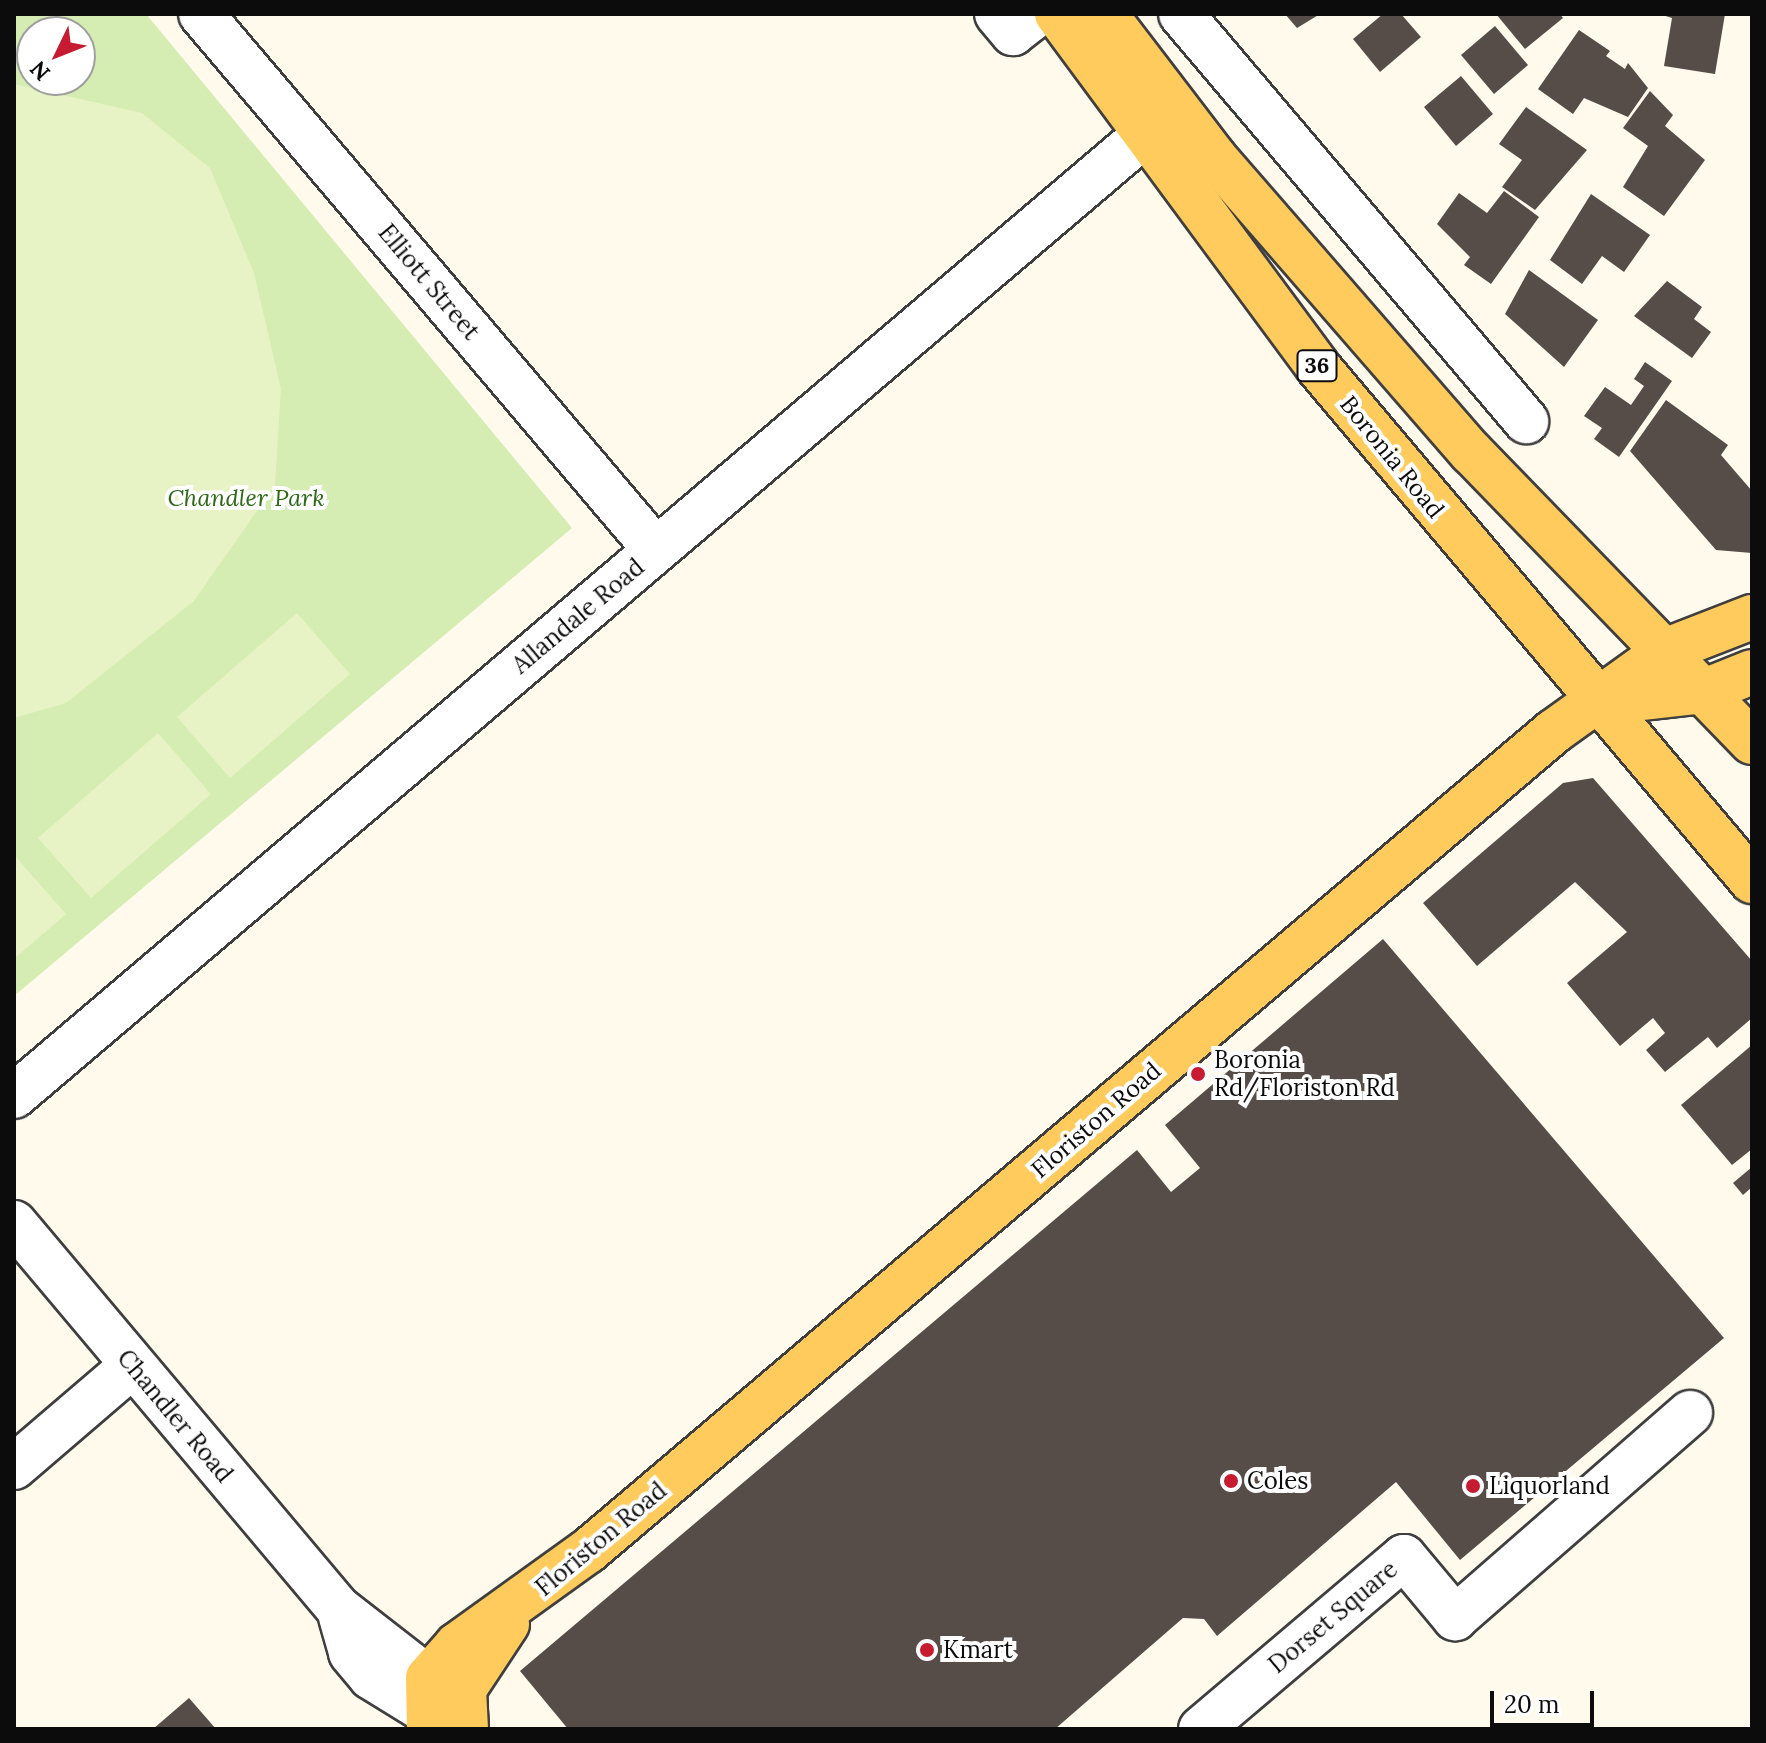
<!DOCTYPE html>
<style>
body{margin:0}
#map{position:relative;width:1766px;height:1743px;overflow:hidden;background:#fffaec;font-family:Lora,serif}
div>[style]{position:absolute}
.green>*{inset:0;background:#d5ecb3}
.pitch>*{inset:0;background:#e7f3c5}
.building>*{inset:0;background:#564c48}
.roads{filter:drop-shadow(2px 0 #3f3f3f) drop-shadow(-2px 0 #3f3f3f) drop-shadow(0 2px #3f3f3f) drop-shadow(0 -2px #3f3f3f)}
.minor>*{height:44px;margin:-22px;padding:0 22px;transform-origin:22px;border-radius:22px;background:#fff}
.major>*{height:44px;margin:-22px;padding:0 22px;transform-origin:22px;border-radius:22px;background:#ffcb5c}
.dots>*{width:22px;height:22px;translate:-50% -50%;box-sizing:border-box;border:4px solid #fff;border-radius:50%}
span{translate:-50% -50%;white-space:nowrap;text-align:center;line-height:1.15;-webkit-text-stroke:8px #fff;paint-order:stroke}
.shield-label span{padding:2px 6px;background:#fff;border:2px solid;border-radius:6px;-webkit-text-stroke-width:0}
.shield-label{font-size:22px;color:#0c0c0c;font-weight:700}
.street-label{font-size:24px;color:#0c0c0c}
.park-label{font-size:24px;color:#2f6918;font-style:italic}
.poi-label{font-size:24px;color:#0c0c0c}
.left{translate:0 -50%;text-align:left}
.frame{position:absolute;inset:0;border:16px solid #0c0c0c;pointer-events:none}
.north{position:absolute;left:16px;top:16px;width:80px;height:80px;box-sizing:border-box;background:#fff;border:2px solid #9e9e9e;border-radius:50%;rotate:227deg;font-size:22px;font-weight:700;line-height:32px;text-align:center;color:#0c0c0c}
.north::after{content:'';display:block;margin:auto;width:28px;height:36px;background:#c61b30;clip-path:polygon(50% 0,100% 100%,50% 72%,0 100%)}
.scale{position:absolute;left:1490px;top:1691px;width:104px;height:36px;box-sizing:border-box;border:4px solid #0c0c0c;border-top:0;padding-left:10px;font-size:24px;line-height:28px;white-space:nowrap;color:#0c0c0c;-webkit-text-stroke:6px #fff;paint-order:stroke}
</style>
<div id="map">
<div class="green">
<i style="clip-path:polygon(evenodd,14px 14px,146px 14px,572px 528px,14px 996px,14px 14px,32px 32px,80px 32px,80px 80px,32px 80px,32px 32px)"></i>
</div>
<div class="pitch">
<i style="clip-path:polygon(14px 84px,142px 113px,210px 168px,254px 273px,281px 389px,275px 485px,194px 601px,66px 703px,14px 718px)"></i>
<i style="clip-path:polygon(297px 613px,350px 674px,230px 778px,177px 717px)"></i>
<i style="clip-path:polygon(158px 733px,211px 794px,91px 898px,38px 838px)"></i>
<i style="clip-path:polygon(14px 855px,66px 914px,14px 959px)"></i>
</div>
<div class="building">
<i style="clip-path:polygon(1285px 14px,1320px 14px,1297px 28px)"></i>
<i style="clip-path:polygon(1383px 14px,1401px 14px,1421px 37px,1380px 72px,1353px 39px)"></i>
<i style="clip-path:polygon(1496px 14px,1560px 14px,1563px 18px,1525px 49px)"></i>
<i style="clip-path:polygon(1659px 14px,1725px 14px,1715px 74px,1664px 66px,1672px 18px)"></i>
<i style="clip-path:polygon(1495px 26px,1528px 65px,1494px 94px,1461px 55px)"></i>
<i style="clip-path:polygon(1579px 30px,1610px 51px,1606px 56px,1625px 69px,1628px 63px,1648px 88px,1628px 117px,1584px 98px,1573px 114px,1538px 89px)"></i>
<i style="clip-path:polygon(1461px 76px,1493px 114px,1456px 146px,1424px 107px)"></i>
<i style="clip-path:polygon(1650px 91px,1673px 115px,1665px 126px,1705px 160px,1664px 216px,1623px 187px,1648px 146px,1623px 128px)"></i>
<i style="clip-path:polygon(1526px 107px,1587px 150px,1535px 210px,1502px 187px,1522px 160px,1499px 144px)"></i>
<i style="clip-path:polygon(1504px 191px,1539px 217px,1491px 284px,1464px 265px,1470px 257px,1437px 224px,1459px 193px,1487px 213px)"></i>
<i style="clip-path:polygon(1591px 194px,1650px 235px,1624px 272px,1602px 256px,1582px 284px,1550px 260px)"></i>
<i style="clip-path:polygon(1529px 270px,1598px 320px,1564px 367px,1505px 314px)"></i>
<i style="clip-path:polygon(1667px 281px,1702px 307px,1694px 319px,1711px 332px,1692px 358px,1634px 316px)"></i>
<i style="clip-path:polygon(1645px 362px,1672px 381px,1619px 457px,1594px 439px,1602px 428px,1584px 416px,1605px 387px,1631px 405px,1644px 386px,1634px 379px)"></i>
<i style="clip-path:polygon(1666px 400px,1728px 445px,1721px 455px,1752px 491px,1752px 553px,1716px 550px,1630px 451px)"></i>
<i style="clip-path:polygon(1593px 778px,1752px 961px,1752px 1018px,1717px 1048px,1708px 1037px,1665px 1072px,1646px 1050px,1665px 1033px,1653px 1018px,1620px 1046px,1567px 983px,1627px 932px,1575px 882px,1477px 966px,1423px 903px,1563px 783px)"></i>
<i style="clip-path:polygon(1383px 939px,1724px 1338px,1460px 1560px,1396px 1482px,1217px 1636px,1204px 1619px,1183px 1618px,1055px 1729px,568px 1729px,520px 1671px,1137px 1150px,1171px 1192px,1200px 1168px,1165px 1125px)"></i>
<i style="clip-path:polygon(1752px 1045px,1752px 1149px,1732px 1165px,1681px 1105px)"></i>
<i style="clip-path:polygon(1752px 1167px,1752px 1187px,1743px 1195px,1733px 1183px)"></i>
<i style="clip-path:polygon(189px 1698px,216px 1729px,153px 1729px)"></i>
</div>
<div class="roads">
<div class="minor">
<i style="left:201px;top:14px;width:703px;rotate:49.67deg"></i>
<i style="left:997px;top:14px;width:25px;rotate:50deg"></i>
<i style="left:1013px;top:33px;width:31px;rotate:-38deg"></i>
<i style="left:1181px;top:14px;width:534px;rotate:49.71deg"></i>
<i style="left:14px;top:1096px;width:1482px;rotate:-40.37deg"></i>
<i style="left:14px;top:1223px;width:503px;rotate:49.92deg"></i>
<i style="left:338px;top:1608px;width:114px;rotate:37.9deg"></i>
<i style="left:14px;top:1467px;width:155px;rotate:-40.6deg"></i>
<i style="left:341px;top:1617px;width:37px;rotate:74deg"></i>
<i style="left:351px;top:1653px;width:31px;rotate:50deg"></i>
<i style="left:371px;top:1677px;width:61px;rotate:31.6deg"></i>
<i style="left:1201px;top:1729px;width:266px;rotate:-40.3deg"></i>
<i style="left:1404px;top:1557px;width:80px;rotate:50.1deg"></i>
<i style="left:1455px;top:1618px;width:312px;rotate:-41.1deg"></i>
</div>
<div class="major">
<i style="left:1057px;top:14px;width:439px;rotate:53.5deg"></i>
<i style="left:1318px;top:367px;width:673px;rotate:49.82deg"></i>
<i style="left:1105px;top:14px;width:181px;rotate:52.6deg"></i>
<i style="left:1215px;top:158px;width:390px;rotate:49deg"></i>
<i style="left:1471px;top:452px;width:404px;rotate:45.9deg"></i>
<i style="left:1599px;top:703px;width:107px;rotate:-6.5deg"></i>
<i style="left:1705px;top:691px;width:51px;rotate:-22deg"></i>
<i style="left:429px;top:1729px;width:51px;rotate:-91.1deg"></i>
<i style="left:428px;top:1678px;width:44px;rotate:-48.7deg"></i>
<i style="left:457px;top:1645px;width:161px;rotate:-35.7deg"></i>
<i style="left:588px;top:1551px;width:1266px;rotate:-40.32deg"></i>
<i style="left:1553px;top:732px;width:140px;rotate:-35.7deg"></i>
<i style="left:1667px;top:650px;width:91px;rotate:-21.2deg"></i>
<i style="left:466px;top:1729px;width:40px;rotate:-92.9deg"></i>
<i style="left:464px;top:1689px;width:78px;rotate:-56.5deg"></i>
</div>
</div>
<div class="dots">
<i style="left:1198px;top:1074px;background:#c61b30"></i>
<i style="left:1231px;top:1481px;background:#c61b30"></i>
<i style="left:1473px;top:1486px;background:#c61b30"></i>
<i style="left:927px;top:1650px;background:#c61b30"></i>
</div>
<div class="shield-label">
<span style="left:1317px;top:366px">36</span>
</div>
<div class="street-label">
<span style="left:429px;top:282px;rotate:50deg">Elliott Street</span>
<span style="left:1392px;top:457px;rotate:51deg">Boronia Road</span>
<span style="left:578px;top:616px;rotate:-40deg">Allandale Road</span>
<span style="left:1096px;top:1120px;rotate:-41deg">Floriston Road</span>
<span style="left:175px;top:1416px;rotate:50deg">Chandler Road</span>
<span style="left:601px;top:1539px;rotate:-40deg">Floriston Road</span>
<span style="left:1333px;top:1617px;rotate:-40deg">Dorset Square</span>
</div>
<div class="park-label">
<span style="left:246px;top:498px">Chandler Park</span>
</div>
<div class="poi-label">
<span class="left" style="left:1214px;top:1074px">Boronia<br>Rd/Floriston Rd</span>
<span class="left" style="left:1247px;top:1481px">Coles</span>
<span class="left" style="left:1489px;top:1486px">Liquorland</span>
<span class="left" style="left:943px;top:1650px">Kmart</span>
</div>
<div class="frame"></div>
<div class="north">N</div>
<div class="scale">20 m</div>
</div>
